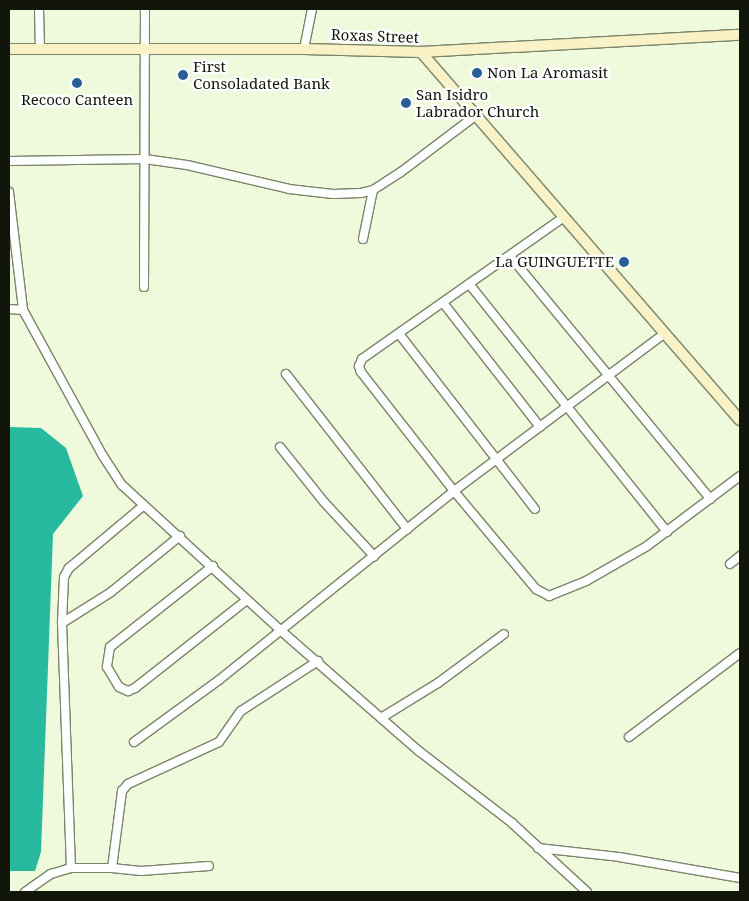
<!DOCTYPE html>
<style>
body{margin:0}
#map{position:relative;width:749px;height:901px;overflow:hidden;background:#eefadb;font-family:"Noto Serif",serif}
div>[style]{position:absolute}
.water>*{inset:0;background:#27ba9e}
.roads{filter:drop-shadow(1px 0 #7a8469) drop-shadow(-1px 0 #7a8469) drop-shadow(0 1px #7a8469) drop-shadow(0 -1px #7a8469)}
.street>*{height:8px;margin:-4px;padding:0 4px;transform-origin:4px;border-radius:4px;background:#fff}
.secondary>*{height:10px;margin:-5px;padding:0 5px;transform-origin:5px;border-radius:5px;background:#faf2c7}
.dots>*{width:14px;height:14px;translate:-50% -50%;box-sizing:border-box;border:2px solid #fff;border-radius:50%}
span{translate:-50% -50%;white-space:nowrap;text-align:center;line-height:1.15;-webkit-text-stroke:4.5px #fff;paint-order:stroke}
.street-label{font-size:15px;color:#11150a}
.poi-label{font-size:15px;color:#11150a}
.left{translate:0 -50%;text-align:left}
.right{translate:-100% -50%;text-align:right}
.frame{position:absolute;inset:0;border:10px solid #11150a;pointer-events:none}
</style>
<div id="map">
<div class="water">
<i style="clip-path:polygon(9px 427px,41px 428px,66px 448px,83px 496px,53px 534px,41px 852px,35px 871px,9px 871px)"></i>
</div>
<div class="roads">
<div class="street">
<i style="left:39px;top:9px;width:40px;rotate:88.6deg"></i>
<i style="left:304px;top:49px;width:41px;rotate:-78.7deg"></i>
<i style="left:9px;top:161px;width:136px;rotate:-0.8deg"></i>
<i style="left:145px;top:159px;width:42px;rotate:8.1deg"></i>
<i style="left:187px;top:165px;width:105px;rotate:13.2deg"></i>
<i style="left:289px;top:189px;width:44px;rotate:6.5deg"></i>
<i style="left:333px;top:194px;width:28px;rotate:-2deg"></i>
<i style="left:361px;top:193px;width:12px;rotate:-14deg"></i>
<i style="left:373px;top:190px;width:33px;rotate:-33deg"></i>
<i style="left:401px;top:172px;width:93px;rotate:-37.1deg"></i>
<i style="left:9px;top:192px;width:119px;rotate:83.2deg"></i>
<i style="left:23px;top:310px;width:166px;rotate:61.3deg"></i>
<i style="left:103px;top:456px;width:35px;rotate:57deg"></i>
<i style="left:122px;top:485px;width:213px;rotate:42.5deg"></i>
<i style="left:279px;top:629px;width:186px;rotate:41.1deg"></i>
<i style="left:419px;top:751px;width:118px;rotate:37.7deg"></i>
<i style="left:512px;top:823px;width:102px;rotate:42.6deg"></i>
<i style="left:564px;top:217px;width:247px;rotate:144.9deg"></i>
<i style="left:362px;top:359px;width:8px;rotate:113deg"></i>
<i style="left:359px;top:366px;width:6px;rotate:72deg"></i>
<i style="left:361px;top:372px;width:151px;rotate:52deg"></i>
<i style="left:454px;top:491px;width:128px;rotate:50.1deg"></i>
<i style="left:536px;top:589px;width:15px;rotate:28deg"></i>
<i style="left:549px;top:596px;width:40px;rotate:-22deg"></i>
<i style="left:586px;top:581px;width:70px;rotate:-29.8deg"></i>
<i style="left:647px;top:546px;width:116px;rotate:-37deg"></i>
<i style="left:363px;top:239px;width:50px;rotate:-78.5deg"></i>
<i style="left:510px;top:256px;width:315px;rotate:50.5deg"></i>
<i style="left:470px;top:285px;width:316px;rotate:51.4deg"></i>
<i style="left:144px;top:287px;width:278px;rotate:-89.8deg"></i>
<i style="left:444px;top:304px;width:156px;rotate:52deg"></i>
<i style="left:9px;top:309px;width:14px;rotate:4deg"></i>
<i style="left:400px;top:335px;width:220px;rotate:52.2deg"></i>
<i style="left:286px;top:374px;width:197px;rotate:52deg"></i>
<i style="left:280px;top:447px;width:70px;rotate:51.3deg"></i>
<i style="left:324px;top:502px;width:74px;rotate:47.2deg"></i>
<i style="left:143px;top:506px;width:97px;rotate:140deg"></i>
<i style="left:69px;top:568px;width:10px;rotate:119deg"></i>
<i style="left:64px;top:577px;width:46px;rotate:92.5deg"></i>
<i style="left:62px;top:623px;width:245px;rotate:87.9deg"></i>
<i style="left:71px;top:868px;width:41px"></i>
<i style="left:112px;top:868px;width:78px;rotate:-82.6deg"></i>
<i style="left:122px;top:791px;width:9px;rotate:-49deg"></i>
<i style="left:128px;top:784px;width:100px;rotate:-24.8deg"></i>
<i style="left:219px;top:742px;width:38px;rotate:-55deg"></i>
<i style="left:241px;top:711px;width:92px;rotate:-33deg"></i>
<i style="left:730px;top:564px;width:13px;rotate:-39deg"></i>
<i style="left:213px;top:566px;width:131px;rotate:141.8deg"></i>
<i style="left:110px;top:647px;width:20px;rotate:99deg"></i>
<i style="left:107px;top:667px;width:23px;rotate:59deg"></i>
<i style="left:119px;top:687px;width:10px;rotate:24deg"></i>
<i style="left:128px;top:691px;width:8px;rotate:-23deg"></i>
<i style="left:135px;top:688px;width:142px;rotate:-38.2deg"></i>
<i style="left:62px;top:623px;width:58px;rotate:-32.3deg"></i>
<i style="left:111px;top:592px;width:89px;rotate:-39.1deg"></i>
<i style="left:381px;top:718px;width:67px;rotate:-31.6deg"></i>
<i style="left:438px;top:683px;width:82px;rotate:-36.6deg"></i>
<i style="left:629px;top:737px;width:139px;rotate:-37.1deg"></i>
<i style="left:134px;top:742px;width:105px;rotate:-36.1deg"></i>
<i style="left:219px;top:680px;width:302px;rotate:-38.8deg"></i>
<i style="left:454px;top:491px;width:262px;rotate:-36.8deg"></i>
<i style="left:538px;top:848px;width:81px;rotate:6.3deg"></i>
<i style="left:619px;top:857px;width:123px;rotate:9.8deg"></i>
<i style="left:112px;top:868px;width:29px;rotate:6deg"></i>
<i style="left:141px;top:871px;width:68px;rotate:-4.2deg"></i>
<i style="left:25px;top:892px;width:32px;rotate:-35deg"></i>
<i style="left:51px;top:874px;width:21px;rotate:-17deg"></i>
</div>
<div class="secondary">
<i style="left:9px;top:49px;width:295px"></i>
<i style="left:304px;top:49px;width:117px;rotate:1.5deg"></i>
<i style="left:421px;top:52px;width:319px;rotate:-3.1deg"></i>
<i style="left:421px;top:52px;width:487px;rotate:49.1deg"></i>
</div>
</div>
<div class="dots">
<i style="left:477px;top:73px;background:#285f97"></i>
<i style="left:183px;top:75px;background:#285f97"></i>
<i style="left:77px;top:83px;background:#285f97"></i>
<i style="left:406px;top:103px;background:#285f97"></i>
<i style="left:624px;top:262px;background:#285f97"></i>
</div>
<div class="street-label">
<span style="left:375px;top:36px;rotate:2deg">Roxas Street</span>
</div>
<div class="poi-label">
<span class="left" style="left:193px;top:75px">First<br>Consoladated Bank</span>
<span class="left" style="left:487px;top:73px">Non La Aromasit</span>
<span class="left" style="left:416px;top:103px">San Isidro<br>Labrador Church</span>
<span style="left:77px;top:100px">Recoco Canteen</span>
<span class="right" style="left:614px;top:262px">La GUINGUETTE</span>
</div>
<div class="frame"></div>
</div>
